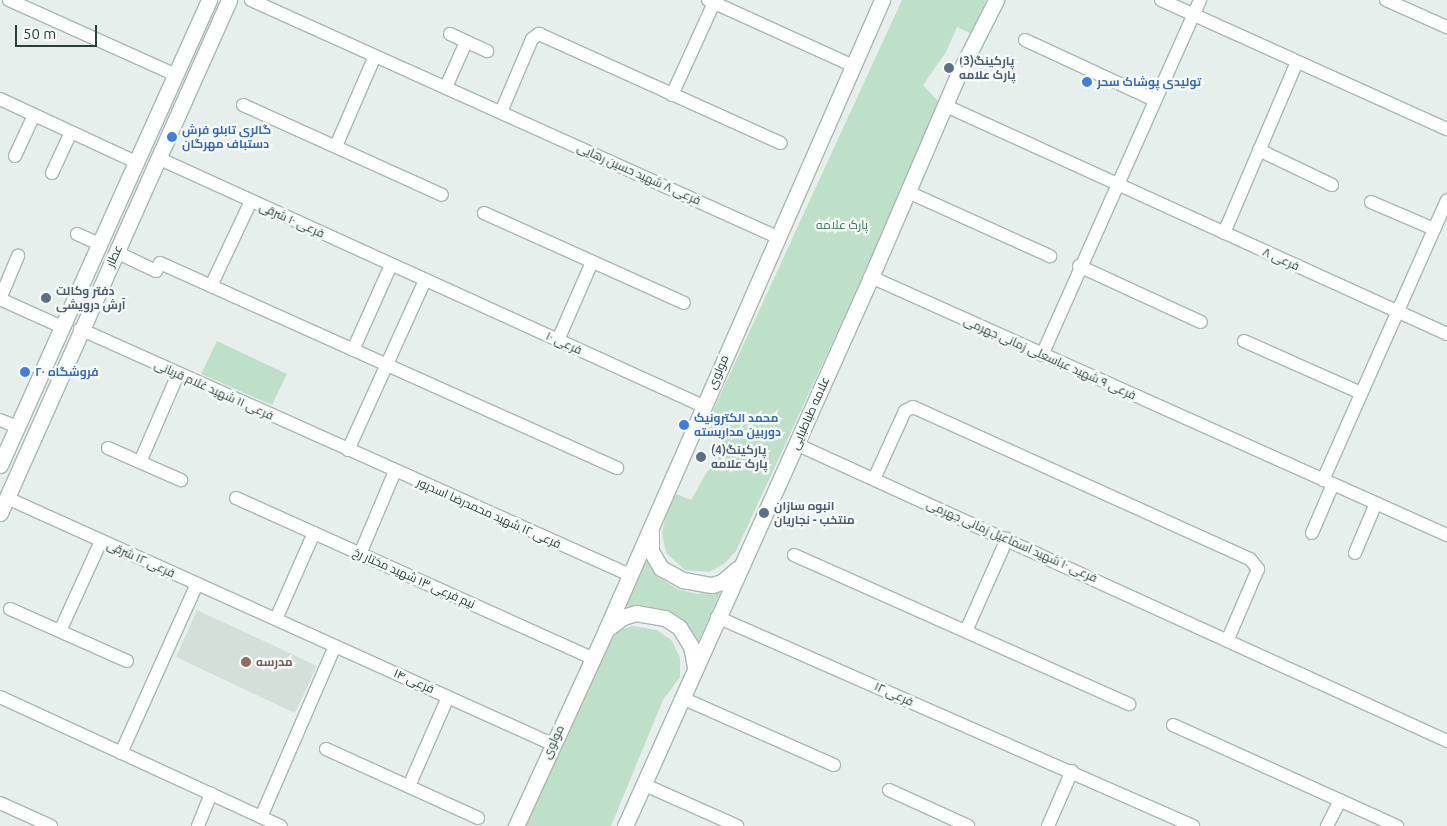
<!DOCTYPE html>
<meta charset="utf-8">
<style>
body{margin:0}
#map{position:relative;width:1447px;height:826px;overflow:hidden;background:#e6efeb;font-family:Ubuntu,Cairo,sans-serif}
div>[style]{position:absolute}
.built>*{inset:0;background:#d4dfda}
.green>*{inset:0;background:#bfe0c8}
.roads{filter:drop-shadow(1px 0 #a8b8b2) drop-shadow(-1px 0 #a8b8b2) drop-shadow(0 1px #a8b8b2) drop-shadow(0 -1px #a8b8b2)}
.street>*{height:12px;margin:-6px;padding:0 6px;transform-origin:6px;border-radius:6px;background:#fff}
.secondary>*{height:15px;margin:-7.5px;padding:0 7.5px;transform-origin:7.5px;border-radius:7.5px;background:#fff}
.dots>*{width:14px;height:14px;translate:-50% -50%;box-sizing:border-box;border:2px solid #f7fbf9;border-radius:50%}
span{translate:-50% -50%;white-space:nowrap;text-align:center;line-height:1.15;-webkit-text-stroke:4.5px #f7fbf9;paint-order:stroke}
.service-label{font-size:12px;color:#4e5e75;font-weight:700}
.left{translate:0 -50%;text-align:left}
.shop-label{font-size:12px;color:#366cbe;font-weight:700}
.street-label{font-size:12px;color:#24423a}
.park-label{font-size:12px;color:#2d7a4b}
.education-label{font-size:12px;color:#785e54;font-weight:700}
.scale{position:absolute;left:15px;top:25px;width:82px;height:22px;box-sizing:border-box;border:2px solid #24423a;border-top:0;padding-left:6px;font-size:15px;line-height:18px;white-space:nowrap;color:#24423a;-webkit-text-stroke:4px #f7fbf9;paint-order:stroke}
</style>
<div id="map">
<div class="built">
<i style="clip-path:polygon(197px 610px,317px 666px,295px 713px,176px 657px)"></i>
</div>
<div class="green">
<i style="clip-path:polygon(902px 0,986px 0,972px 34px,957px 27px,946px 52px,923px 85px,939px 102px,883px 233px,736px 551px,724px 564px,709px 572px,685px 570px,666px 553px,662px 533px,665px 519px,676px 494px,691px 500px,707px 472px,725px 450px,706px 426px)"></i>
<i style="clip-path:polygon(217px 341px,287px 374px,272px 405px,201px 374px)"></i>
<i style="clip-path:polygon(643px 557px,647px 557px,657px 576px,677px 589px,697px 594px,718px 590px,720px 593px,698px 643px,690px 633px,622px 611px)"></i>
<i style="clip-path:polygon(633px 626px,657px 630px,672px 641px,680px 658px,680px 677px,663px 700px,611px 826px,526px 826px,609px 641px,620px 630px)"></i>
</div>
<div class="roads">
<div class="street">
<i style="left:9px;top:0;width:183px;rotate:24.2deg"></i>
<i style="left:251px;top:0;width:577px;rotate:24.25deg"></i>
<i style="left:708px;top:0;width:157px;rotate:24.4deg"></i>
<i style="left:1161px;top:0;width:314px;rotate:24.3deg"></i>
<i style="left:1386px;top:0;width:67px;rotate:23.9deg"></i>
<i style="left:450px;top:34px;width:41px;rotate:24.7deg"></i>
<i style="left:1025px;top:40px;width:142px;rotate:24.9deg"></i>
<i style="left:446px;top:87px;width:49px;rotate:-66deg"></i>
<i style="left:672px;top:95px;width:101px;rotate:-65.5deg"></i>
<i style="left:0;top:99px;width:150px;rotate:24.9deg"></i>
<i style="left:243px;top:105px;width:218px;rotate:24.3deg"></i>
<i style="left:946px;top:106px;width:550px;rotate:24.47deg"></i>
<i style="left:501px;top:112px;width:79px;rotate:-67deg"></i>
<i style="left:532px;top:39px;width:9px;rotate:-36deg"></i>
<i style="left:539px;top:34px;width:265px;rotate:24.3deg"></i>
<i style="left:336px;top:146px;width:98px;rotate:-66.6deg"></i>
<i style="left:1259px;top:150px;width:81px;rotate:25.6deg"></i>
<i style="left:15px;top:156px;width:45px;rotate:-65.1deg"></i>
<i style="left:160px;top:159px;width:597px;rotate:24.46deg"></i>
<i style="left:52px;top:173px;width:45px;rotate:-65.1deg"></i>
<i style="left:908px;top:192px;width:156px;rotate:24.3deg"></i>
<i style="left:1371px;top:202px;width:69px;rotate:23.2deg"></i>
<i style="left:484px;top:213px;width:219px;rotate:24.2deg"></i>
<i style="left:1224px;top:233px;width:186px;rotate:-66.9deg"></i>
<i style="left:77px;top:234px;width:24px;rotate:24deg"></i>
<i style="left:116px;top:252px;width:44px;rotate:25.4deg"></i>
<i style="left:156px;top:271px;width:9px;rotate:-63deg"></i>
<i style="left:160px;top:263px;width:501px;rotate:24.16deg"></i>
<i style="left:1079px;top:266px;width:134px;rotate:24.7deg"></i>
<i style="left:871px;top:277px;width:631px;rotate:24.13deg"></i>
<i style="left:211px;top:286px;width:94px;rotate:-64.8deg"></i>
<i style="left:0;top:299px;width:68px;rotate:24.3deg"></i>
<i style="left:0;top:299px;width:47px;rotate:-67.3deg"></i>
<i style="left:80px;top:329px;width:603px;rotate:24.1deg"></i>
<i style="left:558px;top:340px;width:85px;rotate:-66.4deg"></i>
<i style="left:1244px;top:341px;width:128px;rotate:24deg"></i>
<i style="left:353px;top:350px;width:93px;rotate:-65.9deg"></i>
<i style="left:1042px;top:355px;width:389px;rotate:-66deg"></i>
<i style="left:0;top:420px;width:18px;rotate:22deg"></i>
<i style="left:796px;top:444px;width:716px;rotate:24.52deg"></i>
<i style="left:108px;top:448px;width:80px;rotate:23.7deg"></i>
<i style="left:348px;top:450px;width:187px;rotate:-65.6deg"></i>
<i style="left:140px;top:462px;width:96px;rotate:-66.6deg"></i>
<i style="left:874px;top:479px;width:75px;rotate:-65.5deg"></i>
<i style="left:905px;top:411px;width:9px;rotate:-27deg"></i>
<i style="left:913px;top:407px;width:370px;rotate:24.3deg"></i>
<i style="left:1250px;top:559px;width:13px;rotate:51deg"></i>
<i style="left:1258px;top:569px;width:76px;rotate:113.2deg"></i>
<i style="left:1323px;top:480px;width:306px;rotate:-66.1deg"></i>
<i style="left:7px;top:498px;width:598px;rotate:24.29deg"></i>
<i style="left:236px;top:498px;width:390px;rotate:24.2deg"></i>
<i style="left:1312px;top:533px;width:53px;rotate:-66.8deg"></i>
<i style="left:1355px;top:553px;width:54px;rotate:-67.2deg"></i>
<i style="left:360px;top:554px;width:90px;rotate:-67.1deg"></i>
<i style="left:794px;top:555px;width:367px;rotate:24deg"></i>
<i style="left:10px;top:609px;width:128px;rotate:24deg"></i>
<i style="left:717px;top:617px;width:520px;rotate:23.71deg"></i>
<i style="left:276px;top:619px;width:94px;rotate:-66.2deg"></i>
<i style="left:60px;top:631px;width:99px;rotate:-65.5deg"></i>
<i style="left:966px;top:631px;width:101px;rotate:-66deg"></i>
<i style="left:0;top:697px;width:309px;rotate:24.7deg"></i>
<i style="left:682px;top:698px;width:166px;rotate:23.8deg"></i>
<i style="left:1173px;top:725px;width:246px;rotate:24.3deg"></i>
<i style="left:326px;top:749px;width:167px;rotate:24.4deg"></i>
<i style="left:121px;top:753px;width:185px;rotate:-65.8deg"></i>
<i style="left:645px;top:785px;width:101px;rotate:24deg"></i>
<i style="left:409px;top:786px;width:97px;rotate:-66.3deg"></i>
<i style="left:889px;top:790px;width:87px;rotate:24.5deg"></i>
<i style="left:0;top:803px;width:56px;rotate:24.3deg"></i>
<i style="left:261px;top:817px;width:186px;rotate:-66.6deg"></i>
<i style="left:198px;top:826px;width:35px;rotate:-68deg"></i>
<i style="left:1048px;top:826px;width:60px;rotate:-66.4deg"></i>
<i style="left:1327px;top:826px;width:29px;rotate:-63deg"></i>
</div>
<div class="secondary">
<i style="left:0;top:465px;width:510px;rotate:-65.8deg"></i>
<i style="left:0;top:513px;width:562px;rotate:-65.94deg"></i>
<i style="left:651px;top:532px;width:19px;rotate:90deg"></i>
<i style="left:651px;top:551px;width:20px;rotate:60deg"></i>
<i style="left:661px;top:568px;width:25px;rotate:29deg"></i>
<i style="left:683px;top:580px;width:29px;rotate:10deg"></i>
<i style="left:712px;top:585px;width:10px;rotate:-17deg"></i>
<i style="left:722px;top:582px;width:20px;rotate:-41deg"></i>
<i style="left:607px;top:629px;width:20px;rotate:-37deg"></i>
<i style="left:623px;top:617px;width:14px;rotate:-17deg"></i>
<i style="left:636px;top:613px;width:29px;rotate:10deg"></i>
<i style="left:665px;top:618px;width:17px;rotate:33deg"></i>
<i style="left:679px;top:627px;width:22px;rotate:58deg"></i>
<i style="left:691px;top:646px;width:21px;rotate:79deg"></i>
<i style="left:516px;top:826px;width:216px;rotate:-65.3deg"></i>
<i style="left:606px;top:630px;width:688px;rotate:-66.34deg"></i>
<i style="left:625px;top:826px;width:602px;rotate:-65.86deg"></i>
<i style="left:871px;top:277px;width:220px;rotate:-66.7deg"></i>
<i style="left:958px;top:75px;width:84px;rotate:-63.1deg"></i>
</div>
</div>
<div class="dots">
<i style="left:949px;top:68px;background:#5c6f8a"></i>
<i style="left:1087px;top:82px;background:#3f7fe0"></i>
<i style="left:172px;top:137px;background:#3f7fe0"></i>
<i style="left:46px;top:298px;background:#5c6f8a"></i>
<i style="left:25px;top:372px;background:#3f7fe0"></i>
<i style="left:684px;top:425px;background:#3f7fe0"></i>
<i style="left:701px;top:457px;background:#5c6f8a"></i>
<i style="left:764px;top:513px;background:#5c6f8a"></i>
<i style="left:246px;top:662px;background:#8d6e63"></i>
</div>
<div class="service-label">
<span class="left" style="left:959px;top:68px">پارکینگ(3)<br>پارک علامه</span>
<span class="left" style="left:56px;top:298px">دفتر وکالت<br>آرش درویشی</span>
<span class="left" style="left:711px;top:457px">پارکینگ(4)<br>پارک علامه</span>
<span class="left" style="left:774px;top:513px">انبوه سازان<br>منتخب - نجاریان</span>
</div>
<div class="shop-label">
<span class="left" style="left:1097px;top:82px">تولیدی پوشاک سحر</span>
<span class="left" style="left:182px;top:137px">گالری تابلو فرش<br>دستباف مهرگان</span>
<span class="left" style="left:35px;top:372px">فروشگاه ۲۰</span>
<span class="left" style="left:694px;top:425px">محمد الکترونیک<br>دوربین مداربسته</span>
</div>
<div class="street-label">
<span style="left:639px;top:174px;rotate:24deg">فرعی ۸ شهید حسین رهایی</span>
<span style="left:292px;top:220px;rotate:24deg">فرعی ۱۰ شرقی</span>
<span style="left:114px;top:256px;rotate:-65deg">عطار</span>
<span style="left:1281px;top:259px;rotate:24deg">فرعی ۸</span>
<span style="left:564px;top:343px;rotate:24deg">فرعی ۱۰</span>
<span style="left:1050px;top:358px;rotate:24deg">فرعی ۹ شهید عباسعلی زمانی جهرمی</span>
<span style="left:718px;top:372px;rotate:-67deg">مولوی</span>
<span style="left:214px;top:390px;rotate:24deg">فرعی ۱۱ شهید غلام قربانی</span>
<span style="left:810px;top:413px;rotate:-66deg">علامه طباطبایی</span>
<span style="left:489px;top:513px;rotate:24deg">فرعی ۱۲ شهید محمدرضا اسدپور</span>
<span style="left:1012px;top:541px;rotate:24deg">فرعی ۱۰ شهید اسماعیل زمانی جهرمی</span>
<span style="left:141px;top:559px;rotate:24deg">فرعی ۱۲ شرقی</span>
<span style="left:414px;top:578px;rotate:24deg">نیم فرعی ۱۳ شهید مختار رخ</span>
<span style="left:414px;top:681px;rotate:24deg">فرعی ۱۴</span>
<span style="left:894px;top:694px;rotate:24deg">فرعی ۱۲</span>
<span style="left:553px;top:742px;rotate:-65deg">مولوی</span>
</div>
<div class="park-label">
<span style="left:842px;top:225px">پارک علامه</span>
</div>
<div class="education-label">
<span class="left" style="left:256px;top:662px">مدرسه</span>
</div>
<div class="scale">50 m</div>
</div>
